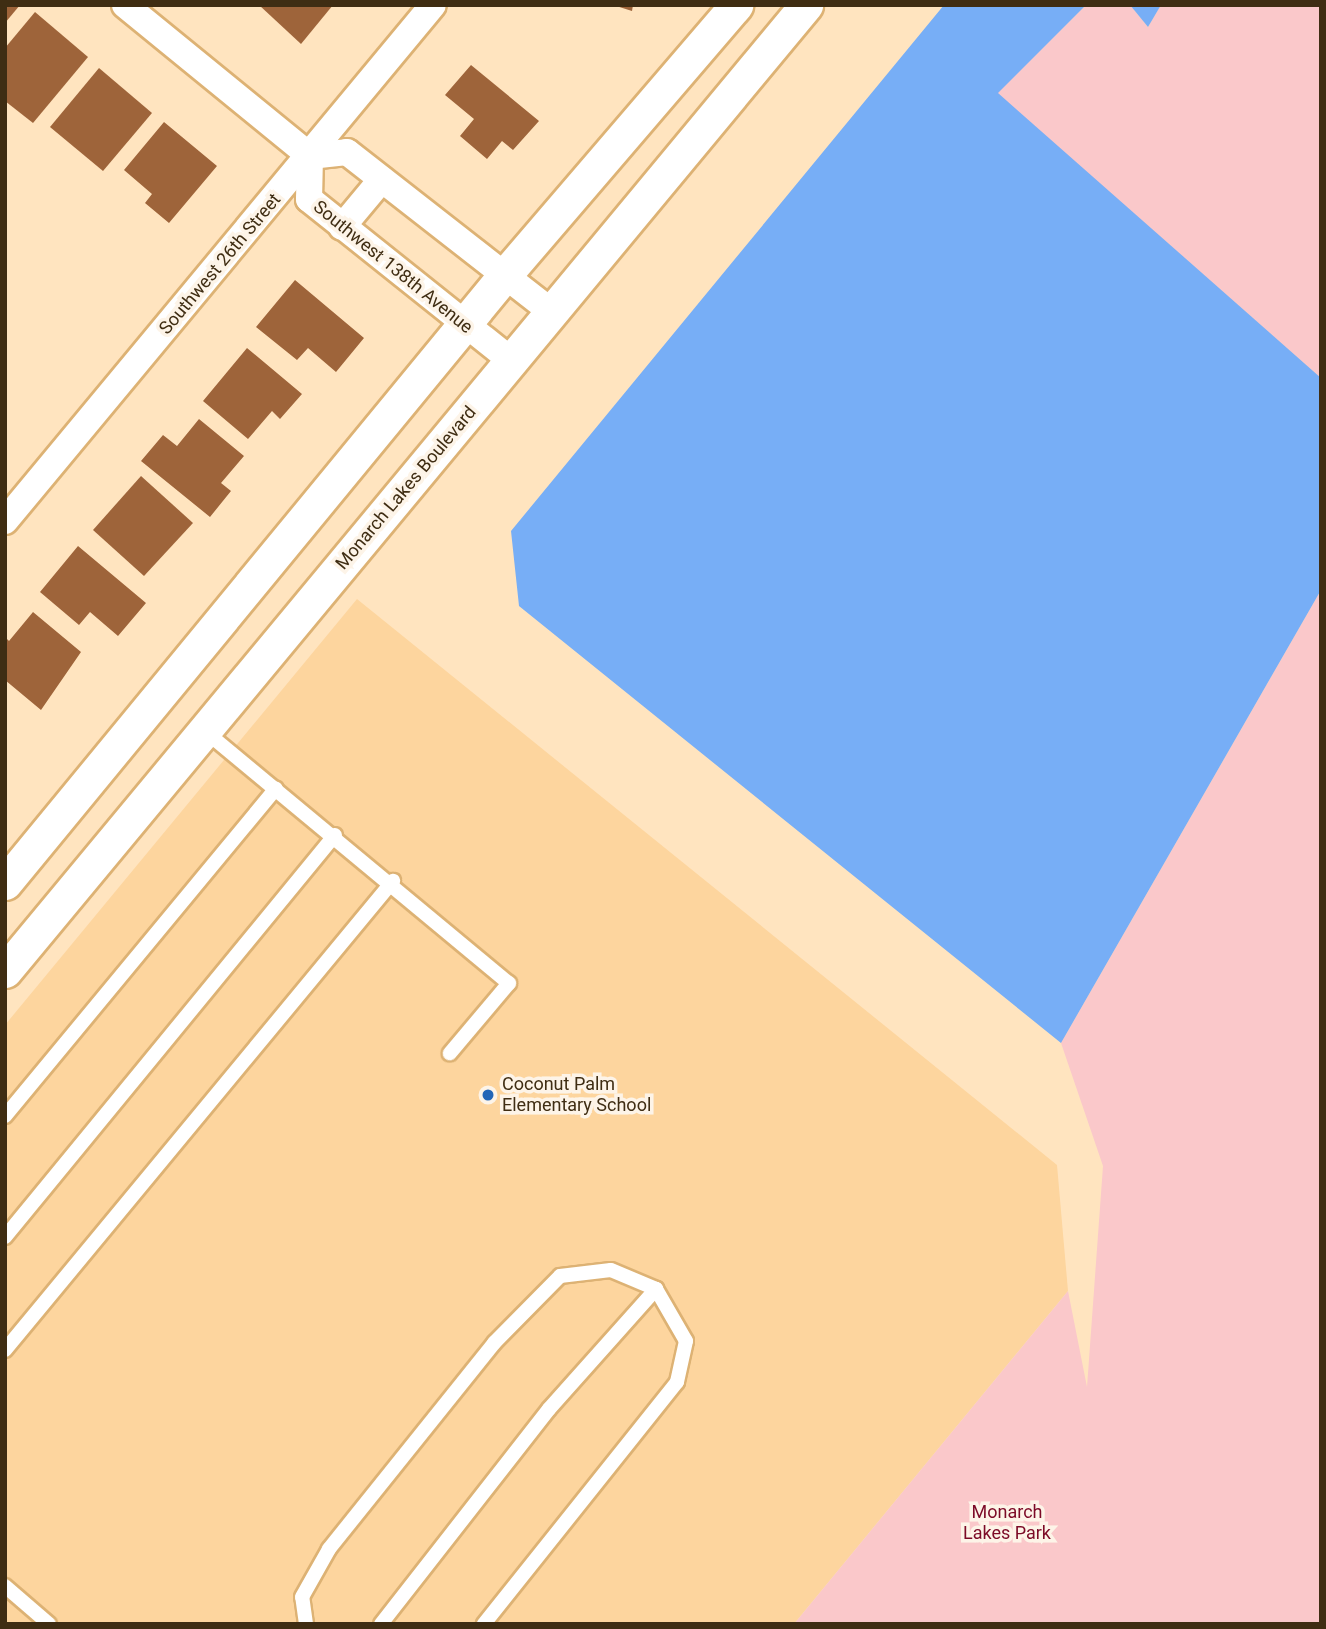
<!DOCTYPE html>
<style>
body{margin:0}
#map{position:relative;width:1326px;height:1629px;overflow:hidden;background:#ffe4bf;font-family:Roboto,sans-serif}
div>[style]{position:absolute}
.built>*{inset:0;background:#fdd59e}
.green>*{inset:0;background:#fac8ca}
.water>*{inset:0;background:#77aef6}
.building>*{inset:0;background:#9e643a}
.roads{filter:drop-shadow(2px 0 #ddb274) drop-shadow(-2px 0 #ddb274) drop-shadow(0 2px #ddb274) drop-shadow(0 -2px #ddb274)}
.service>*{height:14px;margin:-7px;padding:0 7px;transform-origin:7px;border-radius:7px;background:#fff}
.minor>*{height:26px;margin:-13px;padding:0 13px;transform-origin:13px;border-radius:13px;background:#fff}
.tertiary>*{height:33px;margin:-16.5px;padding:0 16.5px;transform-origin:16.5px;border-radius:16.5px;background:#fff}
.dots>*{width:19px;height:19px;translate:-50% -50%;box-sizing:border-box;border:4px solid #fdf4e8;border-radius:50%}
span{translate:-50% -50%;white-space:nowrap;text-align:center;line-height:1.15;-webkit-text-stroke:7px #fdf4e8;paint-order:stroke}
.street-label{font-size:18px;color:#3f2d13}
.poi-label{font-size:18px;color:#3f2d13}
.left{translate:0 -50%;text-align:left}
.park-label{font-size:18px;color:#7c0a27}
.frame{position:absolute;inset:0;border:7px solid #3f2d13;pointer-events:none}
</style>
<div id="map">
<div class="built">
<i style="clip-path:polygon(357px 599px,1057px 1165px,1068px 1291px,794px 1624px,5px 1624px,5px 1025px)"></i>
</div>
<div class="green">
<i style="clip-path:polygon(1086px 5px,1130px 5px,1148px 27px,1161px 5px,1321px 5px,1321px 378px,997px 93px)"></i>
<i style="clip-path:polygon(1321px 590px,1321px 1624px,794px 1624px,1068px 1291px,1087px 1387px,1103px 1166px,1061px 1043px)"></i>
</div>
<div class="water">
<i style="clip-path:polygon(944px 5px,1086px 5px,998px 93px,1321px 378px,1321px 590px,1061px 1043px,519px 606px,511px 531px)"></i>
<i style="clip-path:polygon(1130px 5px,1161px 5px,1148px 27px)"></i>
</div>
<div class="building">
<i style="clip-path:polygon(5px 5px,20px 5px,5px 23px)"></i>
<i style="clip-path:polygon(259px 5px,333px 5px,301px 44px)"></i>
<i style="clip-path:polygon(613px 5px,633px 5px,632px 11px)"></i>
<i style="clip-path:polygon(35px 12px,88px 57px,33px 123px,5px 101px,5px 48px)"></i>
<i style="clip-path:polygon(471px 65px,539px 121px,513px 150px,502px 141px,487px 159px,460px 136px,474px 119px,445px 95px)"></i>
<i style="clip-path:polygon(99px 68px,152px 113px,103px 171px,50px 127px)"></i>
<i style="clip-path:polygon(164px 122px,217px 166px,169px 223px,145px 203px,152px 194px,124px 170px)"></i>
<i style="clip-path:polygon(295px 280px,364px 338px,336px 372px,308px 348px,297px 360px,256px 327px)"></i>
<i style="clip-path:polygon(247px 348px,302px 394px,280px 419px,272px 411px,248px 439px,203px 401px)"></i>
<i style="clip-path:polygon(199px 419px,244px 456px,221px 483px,231px 491px,210px 517px,141px 461px,163px 435px,177px 446px)"></i>
<i style="clip-path:polygon(141px 476px,193px 523px,144px 576px,93px 530px)"></i>
<i style="clip-path:polygon(78px 546px,146px 603px,118px 636px,90px 612px,79px 625px,40px 592px)"></i>
<i style="clip-path:polygon(33px 612px,81px 652px,41px 710px,5px 680px,5px 637px,9px 641px)"></i>
</div>
<div class="roads">
<div class="service">
<i style="left:205px;top:731px;width:395px;rotate:39.7deg"></i>
<i style="left:509px;top:983px;width:92px;rotate:130.1deg"></i>
<i style="left:5px;top:1116px;width:425px;rotate:-50.4deg"></i>
<i style="left:5px;top:1237px;width:520px;rotate:-50.62deg"></i>
<i style="left:5px;top:1350px;width:609px;rotate:-50.4deg"></i>
<i style="left:5px;top:1586px;width:58px;rotate:40.8deg"></i>
<i style="left:306px;top:1624px;width:27px;rotate:-98deg"></i>
<i style="left:302px;top:1597px;width:55px;rotate:-60.6deg"></i>
<i style="left:329px;top:1549px;width:264px;rotate:-51.3deg"></i>
<i style="left:494px;top:1343px;width:94px;rotate:-45.4deg"></i>
<i style="left:560px;top:1276px;width:51px;rotate:-6.7deg"></i>
<i style="left:611px;top:1270px;width:49px;rotate:22.9deg"></i>
<i style="left:656px;top:1289px;width:60px;rotate:60deg"></i>
<i style="left:686px;top:1341px;width:42px;rotate:102.4deg"></i>
<i style="left:677px;top:1382px;width:310px;rotate:128.6deg"></i>
<i style="left:381px;top:1624px;width:273px;rotate:-52deg"></i>
<i style="left:549px;top:1409px;width:161px;rotate:-48.3deg"></i>
</div>
<div class="minor">
<i style="left:125px;top:5px;width:239px;rotate:39.2deg"></i>
<i style="left:310px;top:156px;width:37px;rotate:-6deg"></i>
<i style="left:347px;top:152px;width:260px;rotate:38deg"></i>
<i style="left:310px;top:156px;width:43px;rotate:91.3deg"></i>
<i style="left:309px;top:199px;width:260px;rotate:38.6deg"></i>
<i style="left:342px;top:227px;width:62px;rotate:-50.2deg"></i>
<i style="left:5px;top:521px;width:670px;rotate:-50.33deg"></i>
</div>
<div class="tertiary">
<i style="left:5px;top:883px;width:786px;rotate:-50.58deg"></i>
<i style="left:504px;top:276px;width:357px;rotate:-49.4deg"></i>
<i style="left:5px;top:971px;width:1255px;rotate:-50.33deg"></i>
</div>
</div>
<div class="dots">
<i style="left:488px;top:1095px;background:#2366b7"></i>
</div>
<div class="street-label">
<span style="left:220px;top:264px;rotate:-50deg">Southwest 26th Street</span>
<span style="left:393px;top:267px;rotate:39deg">Southwest 138th Avenue</span>
<span style="left:406px;top:488px;rotate:-50deg">Monarch Lakes Boulevard</span>
</div>
<div class="poi-label">
<span class="left" style="left:502px;top:1095px">Coconut Palm<br>Elementary School</span>
</div>
<div class="park-label">
<span style="left:1007px;top:1523px">Monarch<br>Lakes Park</span>
</div>
<div class="frame"></div>
</div>
